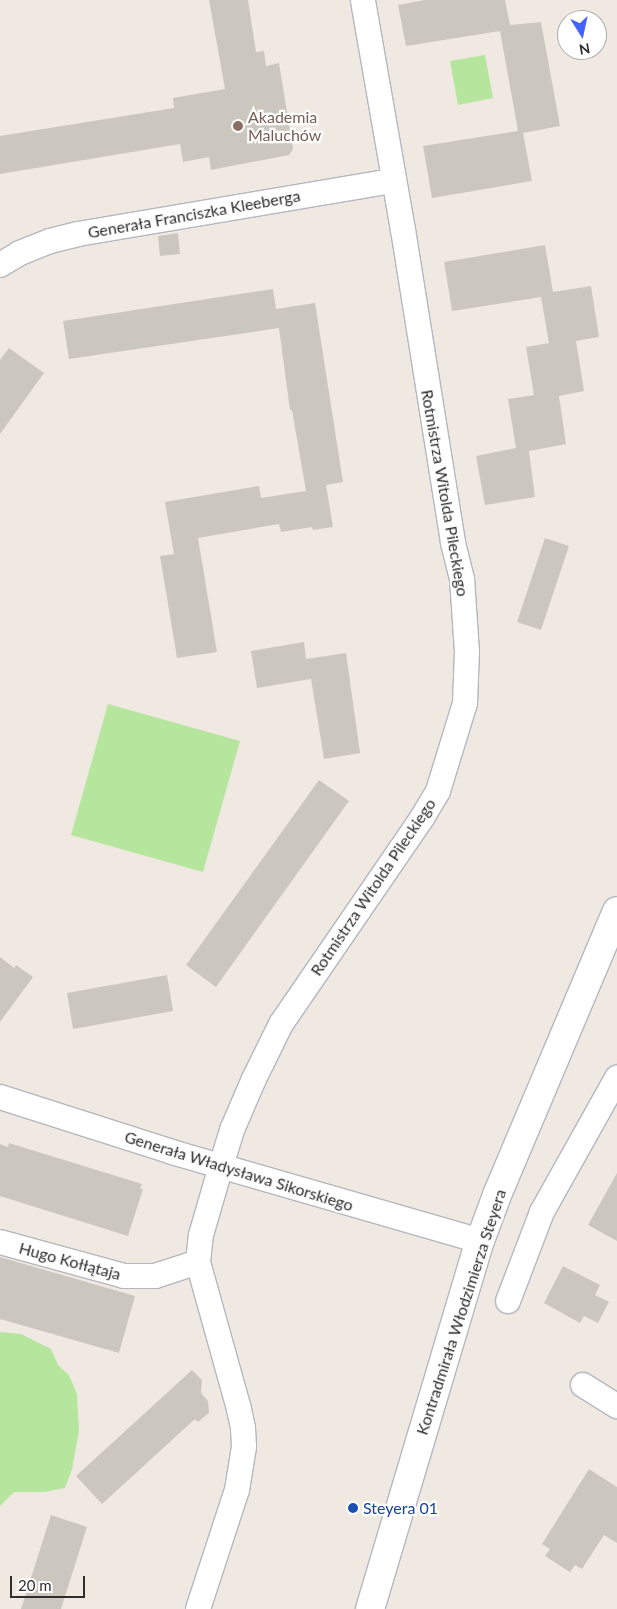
<!DOCTYPE html>
<meta charset="utf-8">
<style>
body{margin:0}
#map{position:relative;width:617px;height:1609px;overflow:hidden;background:#efe9e1;font-family:Lato,sans-serif}
div>[style]{position:absolute}
.green>*{inset:0;background:#b6e59e}
.building>*{inset:0;background:#cbc7bf}
.roads{filter:drop-shadow(1px 0 #b4b7c1) drop-shadow(-1px 0 #b4b7c1) drop-shadow(0 1px #b4b7c1) drop-shadow(0 -1px #b4b7c1)}
.street>*{height:24px;margin:-12px;padding:0 12px;transform-origin:12px;border-radius:12px;background:#fff}
.secondary>*{height:28px;margin:-14px;padding:0 14px;transform-origin:14px;border-radius:14px;background:#fff}
.dots>*{width:14px;height:14px;translate:-50% -50%;box-sizing:border-box;border:2px solid #fff;border-radius:50%}
span{translate:-50% -50%;white-space:nowrap;text-align:center;line-height:1.15;-webkit-text-stroke:4.5px #fff;paint-order:stroke}
.education-label{font-size:16px;color:#785e54}
.left{translate:0 -50%;text-align:left}
.street-label{font-size:16px;color:#2e2e2e}
.transit-label{font-size:16px;color:#164399}
.north{position:absolute;left:557px;top:10px;width:50px;height:50px;box-sizing:border-box;background:#fff;border:1px solid #ababab;border-radius:50%;rotate:170deg;font-size:14px;font-weight:700;line-height:20px;text-align:center;color:#2e2e2e}
.north::after{content:'';display:block;margin:auto;width:18px;height:22px;background:#4264fb;clip-path:polygon(50% 0,100% 100%,50% 72%,0 100%)}
.scale{position:absolute;left:10px;top:1576px;width:75px;height:22px;box-sizing:border-box;border:2px solid #2e2e2e;border-top:0;padding-left:6px;font-size:15px;line-height:18px;white-space:nowrap;color:#2e2e2e;-webkit-text-stroke:4px #fff;paint-order:stroke}
</style>
<div id="map">
<div class="green">
<i style="clip-path:polygon(485px 55px,493px 98px,458px 105px,450px 61px)"></i>
<i style="clip-path:polygon(108px 704px,240px 741px,203px 872px,71px 835px)"></i>
<i style="clip-path:polygon(0 1332px,21px 1334px,51px 1349px,58px 1365px,69px 1375px,77px 1394px,79px 1431px,72px 1469px,65px 1488px,44px 1492px,14px 1492px,0 1506px)"></i>
</div>
<div class="building">
<i style="clip-path:polygon(209px 0,248px 0,256px 52px,264px 51px,266px 66px,279px 63px,293px 149px,289px 155px,211px 170px,209px 157px,183px 162px,180px 144px,0 174px,0 136px,174px 108px,173px 98px,225px 89px)"></i>
<i style="clip-path:polygon(425px 0,505px 0,510px 25px,541px 22px,560px 126px,523px 133px,532px 181px,432px 198px,423px 146px,518px 131px,500px 31px,406px 46px,398px 5px)"></i>
<i style="clip-path:polygon(178px 233px,180px 254px,160px 256px,158px 236px)"></i>
<i style="clip-path:polygon(545px 245px,553px 292px,591px 286px,599px 337px,576px 341px,584px 391px,559px 396px,566px 444px,529px 451px,535px 497px,485px 505px,476px 456px,516px 448px,508px 399px,534px 395px,526px 347px,549px 343px,541px 297px,452px 311px,444px 262px)"></i>
<i style="clip-path:polygon(273px 289px,276px 309px,315px 303px,343px 482px,326px 485px,333px 527px,313px 530px,312px 527px,281px 532px,279px 524px,198px 538px,217px 652px,177px 658px,160px 556px,174px 554px,165px 502px,259px 486px,261px 498px,306px 491px,292px 410px,290px 410px,279px 328px,69px 359px,63px 321px)"></i>
<i style="clip-path:polygon(9px 348px,44px 373px,0 434px,0 360px)"></i>
<i style="clip-path:polygon(545px 538px,569px 546px,541px 630px,517px 622px)"></i>
<i style="clip-path:polygon(304px 642px,306px 659px,346px 653px,360px 753px,324px 759px,311px 679px,257px 688px,251px 651px)"></i>
<i style="clip-path:polygon(319px 780px,349px 801px,216px 987px,186px 965px)"></i>
<i style="clip-path:polygon(0 957px,14px 968px,16px 965px,33px 977px,0 1022px)"></i>
<i style="clip-path:polygon(167px 975px,173px 1011px,73px 1029px,67px 993px)"></i>
<i style="clip-path:polygon(9px 1143px,142px 1184px,140px 1189px,143px 1189px,128px 1236px,0 1196px,0 1144px,8px 1147px)"></i>
<i style="clip-path:polygon(617px 1173px,617px 1241px,588px 1225px)"></i>
<i style="clip-path:polygon(0 1257px,135px 1296px,119px 1353px,0 1319px)"></i>
<i style="clip-path:polygon(563px 1266px,600px 1285px,595px 1295px,609px 1302px,598px 1323px,584px 1316px,580px 1323px,544px 1303px)"></i>
<i style="clip-path:polygon(192px 1370px,202px 1380px,201px 1393px,208px 1401px,209px 1413px,198px 1422px,195px 1419px,102px 1504px,76px 1476px)"></i>
<i style="clip-path:polygon(589px 1469px,617px 1487px,617px 1543px,604px 1535px,582px 1569px,575px 1565px,570px 1572px,545px 1556px,550px 1549px,542px 1544px)"></i>
<i style="clip-path:polygon(51px 1515px,87px 1527px,61px 1609px,21px 1609px)"></i>
</div>
<div class="roads">
<div class="street">
<i style="left:0;top:265px;width:23px;rotate:-31deg"></i>
<i style="left:20px;top:253px;width:32px;rotate:-22deg"></i>
<i style="left:50px;top:241px;width:29px;rotate:-14deg"></i>
<i style="left:78px;top:234px;width:319px;rotate:-9.6deg"></i>
<i style="left:0;top:1097px;width:181px;rotate:17.7deg"></i>
<i style="left:172px;top:1152px;width:321px;rotate:16.1deg"></i>
<i style="left:0;top:1242px;width:129px;rotate:15.3deg"></i>
<i style="left:124px;top:1276px;width:31px"></i>
<i style="left:155px;top:1276px;width:45px;rotate:-18deg"></i>
<i style="left:508px;top:1301px;width:95px;rotate:-69.1deg"></i>
<i style="left:542px;top:1212px;width:154px;rotate:-60.8deg"></i>
<i style="left:583px;top:1385px;width:40px;rotate:32deg"></i>
<i style="left:198px;top:1609px;width:125px;rotate:-71.9deg"></i>
<i style="left:237px;top:1490px;width:44px;rotate:-80.8deg"></i>
<i style="left:244px;top:1447px;width:19px;rotate:-93deg"></i>
<i style="left:243px;top:1428px;width:19px;rotate:-102deg"></i>
<i style="left:239px;top:1409px;width:153px;rotate:-105.6deg"></i>
<i style="left:198px;top:1262px;width:27px;rotate:-84deg"></i>
<i style="left:201px;top:1235px;width:72px;rotate:-73.8deg"></i>
<i style="left:221px;top:1166px;width:38px;rotate:-73deg"></i>
<i style="left:232px;top:1130px;width:56px;rotate:-66.7deg"></i>
<i style="left:254px;top:1079px;width:61px;rotate:-63.9deg"></i>
<i style="left:281px;top:1024px;width:250px;rotate:-55.6deg"></i>
<i style="left:422px;top:818px;width:31px;rotate:-59deg"></i>
<i style="left:438px;top:791px;width:92px;rotate:-72.9deg"></i>
<i style="left:465px;top:703px;width:51px;rotate:-87.8deg"></i>
<i style="left:467px;top:652px;width:73px;rotate:-93.9deg"></i>
<i style="left:462px;top:579px;width:38px;rotate:-104deg"></i>
<i style="left:453px;top:542px;width:316px;rotate:-99.1deg"></i>
<i style="left:403px;top:230px;width:233px;rotate:-99.9deg"></i>
</div>
<div class="secondary">
<i style="left:370px;top:1609px;width:384px;rotate:-73.4deg"></i>
<i style="left:480px;top:1241px;width:49px;rotate:-69.7deg"></i>
<i style="left:497px;top:1195px;width:308px;rotate:-67.1deg"></i>
</div>
</div>
<div class="dots">
<i style="left:238px;top:126px;background:#8d6e63"></i>
<i style="left:353px;top:1508px;background:#1a4fb4"></i>
</div>
<div class="education-label">
<span class="left" style="left:248px;top:126px">Akademia<br>Maluchów</span>
</div>
<div class="street-label">
<span style="left:194px;top:214px;rotate:-10deg">Generała Franciszka Kleeberga</span>
<span style="left:445px;top:493px;rotate:80deg">Rotmistrza Witolda Pileckiego</span>
<span style="left:373px;top:887px;rotate:-56deg">Rotmistrza Witolda Pileckiego</span>
<span style="left:239px;top:1171px;rotate:17deg">Generała Władysława Sikorskiego</span>
<span style="left:70px;top:1261px;rotate:15deg">Hugo Kołłątaja</span>
<span style="left:461px;top:1312px;rotate:-72deg">Kontradmirała Włodzimierza Steyera</span>
</div>
<div class="transit-label">
<span class="left" style="left:363px;top:1508px">Steyera 01</span>
</div>
<div class="north">N</div>
<div class="scale">20 m</div>
</div>
